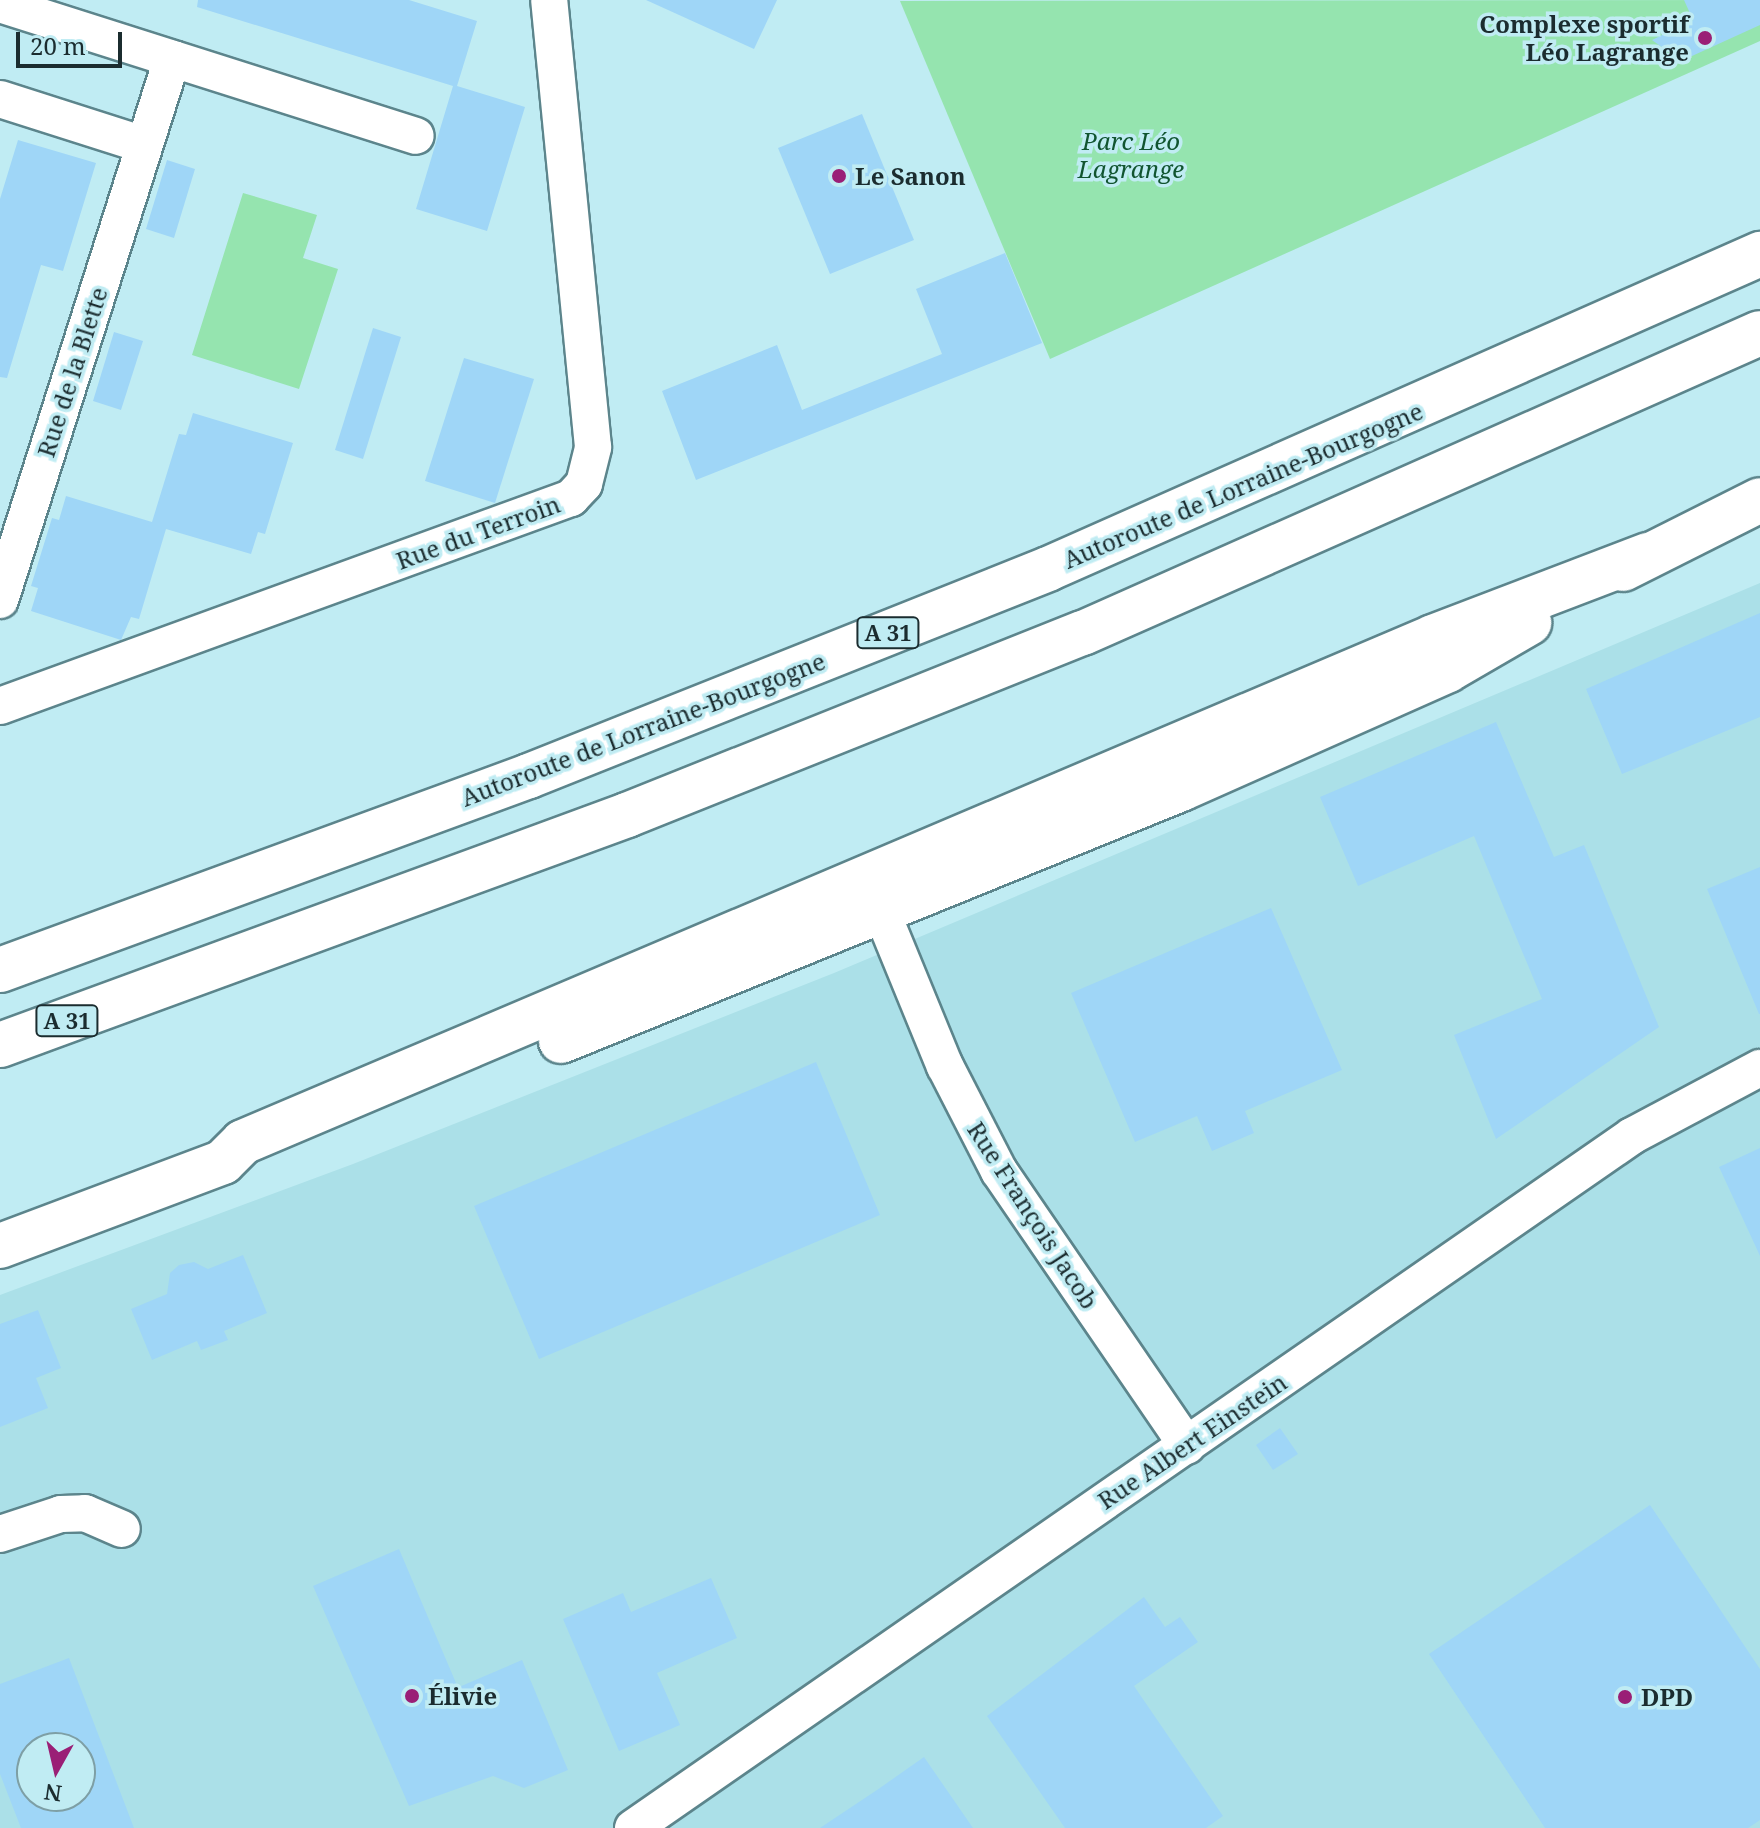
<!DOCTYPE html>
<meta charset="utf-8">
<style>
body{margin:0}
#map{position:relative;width:1760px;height:1828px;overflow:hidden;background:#c0ecf3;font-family:"Noto Serif",serif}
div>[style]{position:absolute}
.built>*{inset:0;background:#abe0e8}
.green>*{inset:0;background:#95e4af}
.building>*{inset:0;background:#9fd6f7}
.roads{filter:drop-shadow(2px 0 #5c858c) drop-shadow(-2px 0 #5c858c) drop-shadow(0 2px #5c858c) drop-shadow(0 -2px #5c858c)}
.street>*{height:36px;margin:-18px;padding:0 18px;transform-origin:18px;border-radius:18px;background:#fff}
.secondary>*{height:44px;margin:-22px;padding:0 22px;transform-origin:22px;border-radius:22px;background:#fff}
.highway>*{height:44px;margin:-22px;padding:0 22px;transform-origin:22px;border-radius:22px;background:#fff}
.dots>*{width:22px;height:22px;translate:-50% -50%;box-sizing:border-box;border:4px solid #c0ecf3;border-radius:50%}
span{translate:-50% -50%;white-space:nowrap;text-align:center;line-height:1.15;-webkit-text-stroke:7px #c0ecf3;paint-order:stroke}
.shield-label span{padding:2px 6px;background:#c0ecf3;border:2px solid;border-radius:6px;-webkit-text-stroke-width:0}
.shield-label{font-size:22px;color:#1b2c2f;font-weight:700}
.poi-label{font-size:24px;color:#1b2c2f;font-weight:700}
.right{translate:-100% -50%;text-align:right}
.left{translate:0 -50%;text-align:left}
.park-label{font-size:24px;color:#115530;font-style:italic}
.street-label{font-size:24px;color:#1b2c2f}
.north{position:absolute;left:16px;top:1732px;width:80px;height:80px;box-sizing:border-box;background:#c0ecf3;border:2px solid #7e9fa5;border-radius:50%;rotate:188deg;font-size:22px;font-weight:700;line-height:32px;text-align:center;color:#1b2c2f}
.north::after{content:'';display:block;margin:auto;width:28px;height:36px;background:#9a1f76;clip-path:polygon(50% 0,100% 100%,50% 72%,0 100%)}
.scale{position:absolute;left:16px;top:32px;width:106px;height:36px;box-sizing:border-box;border:4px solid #1b2c2f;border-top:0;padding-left:10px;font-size:24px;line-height:28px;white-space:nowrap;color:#1b2c2f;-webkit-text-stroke:6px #c0ecf3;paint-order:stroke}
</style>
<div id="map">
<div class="built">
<i style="clip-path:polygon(evenodd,1760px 583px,1760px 1828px,0 1828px,0 1295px,353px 1164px,834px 973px,1760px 583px,32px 1748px,80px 1748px,80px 1796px,32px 1796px,32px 1748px)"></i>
</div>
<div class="green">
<i style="clip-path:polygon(1760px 0,1760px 41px,1050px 359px,900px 1px)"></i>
<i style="clip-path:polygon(243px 193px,317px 215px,303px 258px,338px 269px,299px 389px,192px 355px)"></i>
</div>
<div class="building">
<i style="clip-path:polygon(198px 0,409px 0,477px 21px,457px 86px,525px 107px,487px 231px,416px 209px,453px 86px,197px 7px)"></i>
<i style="clip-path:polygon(646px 0,777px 0,754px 49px)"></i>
<i style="clip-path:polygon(1684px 0,1760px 0,1760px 25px,1681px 61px,1652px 40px,1693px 20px)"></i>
<i style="clip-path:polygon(862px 114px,914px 240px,830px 274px,778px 148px)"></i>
<i style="clip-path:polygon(18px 140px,96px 163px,63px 271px,41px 265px,7px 378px,0 377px,0 199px)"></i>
<i style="clip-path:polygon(167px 160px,195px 169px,174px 238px,146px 229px)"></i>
<i style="clip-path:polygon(1005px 253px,1042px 343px,696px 480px,662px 391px,777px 345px,802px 410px,942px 354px,916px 289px)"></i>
<i style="clip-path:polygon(373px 328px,401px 337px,363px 459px,335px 450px)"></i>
<i style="clip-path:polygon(114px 332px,143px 341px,121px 410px,93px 401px)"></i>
<i style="clip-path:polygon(464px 358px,534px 379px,495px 503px,425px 481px)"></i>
<i style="clip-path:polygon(193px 413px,293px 443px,265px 534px,258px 532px,251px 554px,166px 529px,139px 619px,131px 617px,121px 640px,31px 611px,38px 588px,31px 586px,52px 518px,59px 520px,66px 496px,152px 522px,179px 434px,186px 435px)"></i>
<i style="clip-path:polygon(1760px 613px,1760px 717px,1622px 774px,1586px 689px)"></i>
<i style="clip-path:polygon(1496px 722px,1554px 857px,1584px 845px,1659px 1027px,1496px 1139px,1454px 1035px,1542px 999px,1474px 836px,1358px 886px,1320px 797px)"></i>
<i style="clip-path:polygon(1760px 867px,1760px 1014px,1759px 1014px,1707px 889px)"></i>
<i style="clip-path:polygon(1271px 908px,1342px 1070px,1245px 1111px,1254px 1133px,1212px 1151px,1197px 1116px,1135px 1142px,1071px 993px)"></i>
<i style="clip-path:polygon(816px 1062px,880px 1215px,539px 1359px,474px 1206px)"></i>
<i style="clip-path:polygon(1760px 1148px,1760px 1256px,1719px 1167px)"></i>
<i style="clip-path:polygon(243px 1255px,267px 1313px,224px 1331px,228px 1340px,201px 1350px,197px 1341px,152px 1360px,131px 1309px,167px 1294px,170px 1273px,179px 1265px,194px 1262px,208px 1269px)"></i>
<i style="clip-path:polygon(38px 1310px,61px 1368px,36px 1378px,48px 1408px,0 1427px,0 1324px)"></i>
<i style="clip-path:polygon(1280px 1428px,1298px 1454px,1273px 1470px,1256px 1445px)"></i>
<i style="clip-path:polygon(1650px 1505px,1760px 1669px,1760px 1820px,1748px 1828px,1545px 1828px,1429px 1654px)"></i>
<i style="clip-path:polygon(399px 1549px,456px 1683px,459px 1687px,522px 1660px,568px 1770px,524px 1788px,493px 1776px,409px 1806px,313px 1586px)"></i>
<i style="clip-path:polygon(711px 1578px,737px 1638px,657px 1673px,680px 1725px,619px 1751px,563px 1619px,623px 1593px,631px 1612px)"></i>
<i style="clip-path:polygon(1144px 1597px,1165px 1627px,1180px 1617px,1198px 1642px,1134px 1686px,1223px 1816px,1206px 1828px,1065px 1828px,987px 1716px)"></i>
<i style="clip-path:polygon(evenodd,69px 1658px,105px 1752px,134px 1828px,21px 1828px,0 1774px,0 1684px,69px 1658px,32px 1748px,80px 1748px,80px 1796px,32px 1796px,32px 1748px)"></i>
<i style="clip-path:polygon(924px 1757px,973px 1828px,820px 1828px,877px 1790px)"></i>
</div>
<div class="roads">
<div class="street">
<i style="left:0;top:4px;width:436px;rotate:17.6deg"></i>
<i style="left:0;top:99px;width:151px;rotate:17.7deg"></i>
<i style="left:0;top:600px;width:568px;rotate:-72.36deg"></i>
<i style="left:0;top:706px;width:608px;rotate:-20.02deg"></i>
<i style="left:571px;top:498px;width:19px;rotate:-47deg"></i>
<i style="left:584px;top:484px;width:38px;rotate:-76deg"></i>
<i style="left:593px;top:447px;width:449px;rotate:-95.6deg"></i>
<i style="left:871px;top:886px;width:195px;rotate:67.7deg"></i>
<i style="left:945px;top:1066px;width:118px;rotate:62.8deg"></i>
<i style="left:999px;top:1171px;width:333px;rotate:55.6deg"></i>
<i style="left:0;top:1534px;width:64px;rotate:-18.2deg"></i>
<i style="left:61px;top:1514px;width:24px;rotate:-2deg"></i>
<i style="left:85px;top:1513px;width:40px;rotate:23.4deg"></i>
<i style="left:633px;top:1828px;width:1215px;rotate:-34.71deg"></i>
<i style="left:1632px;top:1136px;width:145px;rotate:-28deg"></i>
</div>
<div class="secondary">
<i style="left:1623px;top:569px;width:153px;rotate:-26.7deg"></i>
<i style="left:561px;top:1041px;width:669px;rotate:-22.12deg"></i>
<i style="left:1181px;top:789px;width:292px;rotate:-24deg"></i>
<i style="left:1448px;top:670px;width:94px;rotate:-30.1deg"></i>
<i style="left:0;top:1246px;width:238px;rotate:-20.6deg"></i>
<i style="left:223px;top:1162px;width:28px;rotate:-45deg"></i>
<i style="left:243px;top:1142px;width:1293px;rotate:-22.99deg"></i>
<i style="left:1433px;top:637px;width:230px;rotate:-20.9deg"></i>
</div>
<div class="highway">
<i style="left:0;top:970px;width:563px;rotate:-20.14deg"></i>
<i style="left:529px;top:776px;width:559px;rotate:-21.74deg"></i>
<i style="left:1048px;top:569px;width:779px;rotate:-23.87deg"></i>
<i style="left:0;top:1045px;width:668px;rotate:-20.14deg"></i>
<i style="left:627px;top:815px;width:491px;rotate:-21.8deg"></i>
<i style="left:1083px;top:633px;width:740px;rotate:-23.9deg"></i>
</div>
</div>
<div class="dots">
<i style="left:1705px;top:38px;background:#9a1f76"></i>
<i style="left:839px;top:176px;background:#9a1f76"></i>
<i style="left:412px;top:1696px;background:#9a1f76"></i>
<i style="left:1625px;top:1697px;background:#9a1f76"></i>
</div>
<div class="shield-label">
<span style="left:888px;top:633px">A 31</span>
<span style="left:67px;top:1021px">A 31</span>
</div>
<div class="poi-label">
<span class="right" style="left:1689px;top:38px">Complexe sportif<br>Léo Lagrange</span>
<span class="left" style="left:855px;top:176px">Le Sanon</span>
<span class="left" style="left:428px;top:1696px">Élivie</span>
<span class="left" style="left:1641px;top:1697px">DPD</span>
</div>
<div class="park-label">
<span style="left:1131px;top:155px">Parc Léo<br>Lagrange</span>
</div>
<div class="street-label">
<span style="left:72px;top:372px;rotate:-72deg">Rue de la Blette</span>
<span style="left:1243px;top:485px;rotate:-23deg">Autoroute de Lorraine-Bourgogne</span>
<span style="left:478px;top:532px;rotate:-20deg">Rue du Terroin</span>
<span style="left:643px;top:729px;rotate:-21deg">Autoroute de Lorraine-Bourgogne</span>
<span style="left:1033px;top:1215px;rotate:57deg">Rue François Jacob</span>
<span style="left:1192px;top:1441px;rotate:-34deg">Rue Albert Einstein</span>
</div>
<div class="north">N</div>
<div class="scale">20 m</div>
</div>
